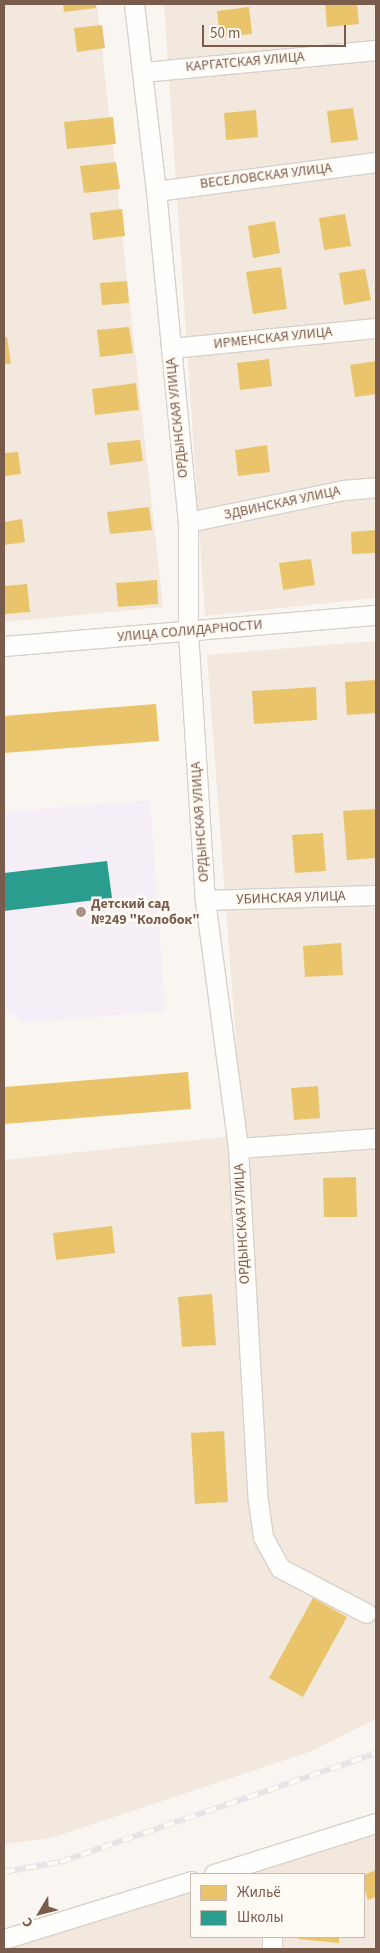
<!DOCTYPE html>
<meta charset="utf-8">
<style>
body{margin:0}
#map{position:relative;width:380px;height:1953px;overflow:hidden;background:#f9f5f0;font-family:"Source Sans 3",sans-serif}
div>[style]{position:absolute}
.residential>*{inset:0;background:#f2e8de}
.education>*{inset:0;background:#f6eef6}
.homes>*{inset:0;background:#e9c46a}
.schools>*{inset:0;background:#2a9d8f}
.roads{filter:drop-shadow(1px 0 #d7d1cb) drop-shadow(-1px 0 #d7d1cb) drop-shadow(0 1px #d7d1cb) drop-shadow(0 -1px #d7d1cb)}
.minor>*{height:19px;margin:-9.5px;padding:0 9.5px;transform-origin:9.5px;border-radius:9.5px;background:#fefefd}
.rail>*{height:5.5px;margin-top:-2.75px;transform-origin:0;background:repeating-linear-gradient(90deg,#fffaf3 0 11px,#e6e3e7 0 22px);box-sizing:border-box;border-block:1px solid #e6e3e7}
.dots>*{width:14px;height:14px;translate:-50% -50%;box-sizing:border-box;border:2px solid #fffaf3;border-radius:50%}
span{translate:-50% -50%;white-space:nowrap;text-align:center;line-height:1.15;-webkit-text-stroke:5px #fffaf3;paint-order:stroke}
.street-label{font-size:14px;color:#7a5c4d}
.poi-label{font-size:14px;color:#7a5c4d;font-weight:700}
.left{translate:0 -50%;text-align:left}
.frame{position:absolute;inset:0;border:5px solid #7a5c4d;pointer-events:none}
.legend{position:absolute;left:190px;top:1873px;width:175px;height:65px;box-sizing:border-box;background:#fffaf3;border:1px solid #cabbb1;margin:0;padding:6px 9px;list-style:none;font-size:15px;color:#7a5c4d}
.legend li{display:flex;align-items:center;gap:10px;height:25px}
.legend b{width:25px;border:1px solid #cabbb1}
.north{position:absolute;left:15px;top:1888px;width:50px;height:50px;-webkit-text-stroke:4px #fffaf3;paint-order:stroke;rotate:233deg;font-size:14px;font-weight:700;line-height:20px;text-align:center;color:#7a5c4d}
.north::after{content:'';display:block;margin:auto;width:18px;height:22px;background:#7a5c4d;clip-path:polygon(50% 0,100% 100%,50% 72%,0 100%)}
.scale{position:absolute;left:202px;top:25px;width:144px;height:22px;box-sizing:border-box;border:2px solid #7a5c4d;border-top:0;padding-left:6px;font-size:15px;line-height:18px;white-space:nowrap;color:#7a5c4d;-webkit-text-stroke:4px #fffaf3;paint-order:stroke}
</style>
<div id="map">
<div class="residential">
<i style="clip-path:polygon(4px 4px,97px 4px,163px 607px,4px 622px)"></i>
<i style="clip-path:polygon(164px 4px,376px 4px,376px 598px,205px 616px)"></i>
<i style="clip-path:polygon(376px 641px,376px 1719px,312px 1751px,51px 1838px,4px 1844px,4px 1160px,243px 1135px,207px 655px)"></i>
<i style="clip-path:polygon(376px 1824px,376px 1949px,4px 1949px,4px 1944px,191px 1883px,191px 1937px,364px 1937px,364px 1874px,220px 1874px)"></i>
</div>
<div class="education">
<i style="clip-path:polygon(150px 800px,165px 1011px,23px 1023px,12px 1014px,4px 1014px,4px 812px)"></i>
</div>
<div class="homes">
<i style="clip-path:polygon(63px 4px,96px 4px,96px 8px,64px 12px)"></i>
<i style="clip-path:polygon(325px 4px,357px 4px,359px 24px,327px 27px)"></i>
<i style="clip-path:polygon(249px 7px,252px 34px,220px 37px,217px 11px)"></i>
<i style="clip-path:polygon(102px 25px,105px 48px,77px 52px,74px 28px)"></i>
<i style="clip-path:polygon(353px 108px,358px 140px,331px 143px,327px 111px)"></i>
<i style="clip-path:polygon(256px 110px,258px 137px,226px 140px,224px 113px)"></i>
<i style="clip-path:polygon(113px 117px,116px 144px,67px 149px,64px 122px)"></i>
<i style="clip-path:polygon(116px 162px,120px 189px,84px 193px,80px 166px)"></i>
<i style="clip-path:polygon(122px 209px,125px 236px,93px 240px,90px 213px)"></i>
<i style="clip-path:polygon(345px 214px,351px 246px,324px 250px,319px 218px)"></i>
<i style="clip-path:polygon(275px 221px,280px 253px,253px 258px,248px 226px)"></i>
<i style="clip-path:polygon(281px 267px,287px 309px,253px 314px,246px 272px)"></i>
<i style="clip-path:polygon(365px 269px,371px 300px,344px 305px,339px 273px)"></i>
<i style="clip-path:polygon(127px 281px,129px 303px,102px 305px,100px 283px)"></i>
<i style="clip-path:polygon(129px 327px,133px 353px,100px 357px,97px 330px)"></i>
<i style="clip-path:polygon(4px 337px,7px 337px,11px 364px,4px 364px)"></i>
<i style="clip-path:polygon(269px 359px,272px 386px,240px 390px,237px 363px)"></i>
<i style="clip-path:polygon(376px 361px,376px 394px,355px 397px,350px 365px)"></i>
<i style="clip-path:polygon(136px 383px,139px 410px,95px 415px,92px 389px)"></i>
<i style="clip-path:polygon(140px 440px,143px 461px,110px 465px,107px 443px)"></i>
<i style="clip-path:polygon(267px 445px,270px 472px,238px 476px,235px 450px)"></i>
<i style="clip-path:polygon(18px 452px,21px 474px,4px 476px,4px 453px)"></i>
<i style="clip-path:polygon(149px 507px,152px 530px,110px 534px,107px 512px)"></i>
<i style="clip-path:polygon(22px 519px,25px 542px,4px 545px,4px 522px)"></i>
<i style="clip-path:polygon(376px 530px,376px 553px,352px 554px,351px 532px)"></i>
<i style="clip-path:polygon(311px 559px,315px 585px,283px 590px,279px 563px)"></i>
<i style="clip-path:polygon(157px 580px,158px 604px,118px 607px,116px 583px)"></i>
<i style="clip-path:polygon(27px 584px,30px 612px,4px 614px,4px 586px)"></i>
<i style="clip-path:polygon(376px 680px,376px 713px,347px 715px,345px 682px)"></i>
<i style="clip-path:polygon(316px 687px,317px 720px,254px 724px,252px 691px)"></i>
<i style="clip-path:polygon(156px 704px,159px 741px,4px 753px,4px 716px)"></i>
<i style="clip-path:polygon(376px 809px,376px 858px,347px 860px,343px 811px)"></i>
<i style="clip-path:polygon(323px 833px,326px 871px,295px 873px,292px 835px)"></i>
<i style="clip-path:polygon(341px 943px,343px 975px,305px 977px,303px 946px)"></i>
<i style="clip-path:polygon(188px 1072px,191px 1109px,4px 1124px,4px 1087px)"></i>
<i style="clip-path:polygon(318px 1086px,320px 1118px,294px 1120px,291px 1088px)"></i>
<i style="clip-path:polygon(356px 1177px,357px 1217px,324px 1217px,323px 1178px)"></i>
<i style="clip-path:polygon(112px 1226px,115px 1253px,56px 1260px,53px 1233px)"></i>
<i style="clip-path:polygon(212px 1294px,216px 1345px,182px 1347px,178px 1297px)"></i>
<i style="clip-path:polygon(224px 1431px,228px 1502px,195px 1504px,191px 1433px)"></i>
<i style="clip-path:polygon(313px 1598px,347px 1617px,303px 1697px,269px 1678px)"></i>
<i style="clip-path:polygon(376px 1870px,376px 1897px,368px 1900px,364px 1888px,364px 1875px)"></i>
<i style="clip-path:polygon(299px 1937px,339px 1937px,339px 1943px,298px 1939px)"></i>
</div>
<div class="schools">
<i style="clip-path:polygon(107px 861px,112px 898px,4px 911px,4px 873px)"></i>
</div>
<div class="roads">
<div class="minor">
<i style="left:134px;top:4px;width:188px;rotate:83.3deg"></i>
<i style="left:156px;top:191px;width:333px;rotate:84.5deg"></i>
<i style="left:188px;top:522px;width:110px;rotate:90deg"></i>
<i style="left:188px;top:632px;width:269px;rotate:86.4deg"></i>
<i style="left:205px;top:900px;width:250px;rotate:82.4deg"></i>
<i style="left:238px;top:1148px;width:354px;rotate:86.8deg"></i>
<i style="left:258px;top:1501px;width:36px;rotate:82deg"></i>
<i style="left:263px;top:1537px;width:35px;rotate:61deg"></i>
<i style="left:280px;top:1568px;width:97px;rotate:27.6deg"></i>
<i style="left:143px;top:72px;width:234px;rotate:-5.4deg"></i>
<i style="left:156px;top:191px;width:222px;rotate:-7.5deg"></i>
<i style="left:171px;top:348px;width:206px;rotate:-5.6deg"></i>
<i style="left:188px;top:522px;width:159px;rotate:-11.6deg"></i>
<i style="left:344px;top:490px;width:32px;rotate:-5deg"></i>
<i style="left:4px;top:646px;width:373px;rotate:-4.8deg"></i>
<i style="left:205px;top:900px;width:171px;rotate:-1.7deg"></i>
<i style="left:238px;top:1148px;width:138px;rotate:-4.1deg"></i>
<i style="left:214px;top:1874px;width:170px;rotate:-17.5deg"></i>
<i style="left:272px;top:1937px;width:12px;rotate:90deg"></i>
<i style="left:4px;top:1939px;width:196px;rotate:-17.2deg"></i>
</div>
</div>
<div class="rail">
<i style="left:4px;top:1872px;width:57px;rotate:-10.1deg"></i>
<i style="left:60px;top:1862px;width:334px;rotate:-19deg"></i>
</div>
<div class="dots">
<i style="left:81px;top:912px;background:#a69286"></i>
</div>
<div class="street-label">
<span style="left:245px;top:62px;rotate:-5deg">КАРГАТСКАЯ УЛИЦА</span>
<span style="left:266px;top:176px;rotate:-7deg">ВЕСЕЛОВСКАЯ УЛИЦА</span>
<span style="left:273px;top:338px;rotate:-6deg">ИРМЕНСКАЯ УЛИЦА</span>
<span style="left:177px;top:418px;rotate:-96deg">ОРДЫНСКАЯ УЛИЦА</span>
<span style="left:282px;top:503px;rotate:-12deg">ЗДВИНСКАЯ УЛИЦА</span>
<span style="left:190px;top:631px;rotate:-5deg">УЛИЦА СОЛИДАРНОСТИ</span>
<span style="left:200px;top:822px;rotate:-94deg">ОРДЫНСКАЯ УЛИЦА</span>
<span style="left:291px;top:898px;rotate:-2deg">УБИНСКАЯ УЛИЦА</span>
<span style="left:242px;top:1224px;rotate:-93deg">ОРДЫНСКАЯ УЛИЦА</span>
</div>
<div class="poi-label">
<span class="left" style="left:91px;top:912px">Детский сад<br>№249 "Колобок"</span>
</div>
<div class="frame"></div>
<ul class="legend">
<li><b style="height:14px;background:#e9c46a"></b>Жильё</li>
<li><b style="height:14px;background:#2a9d8f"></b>Школы</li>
</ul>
<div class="north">С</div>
<div class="scale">50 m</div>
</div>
